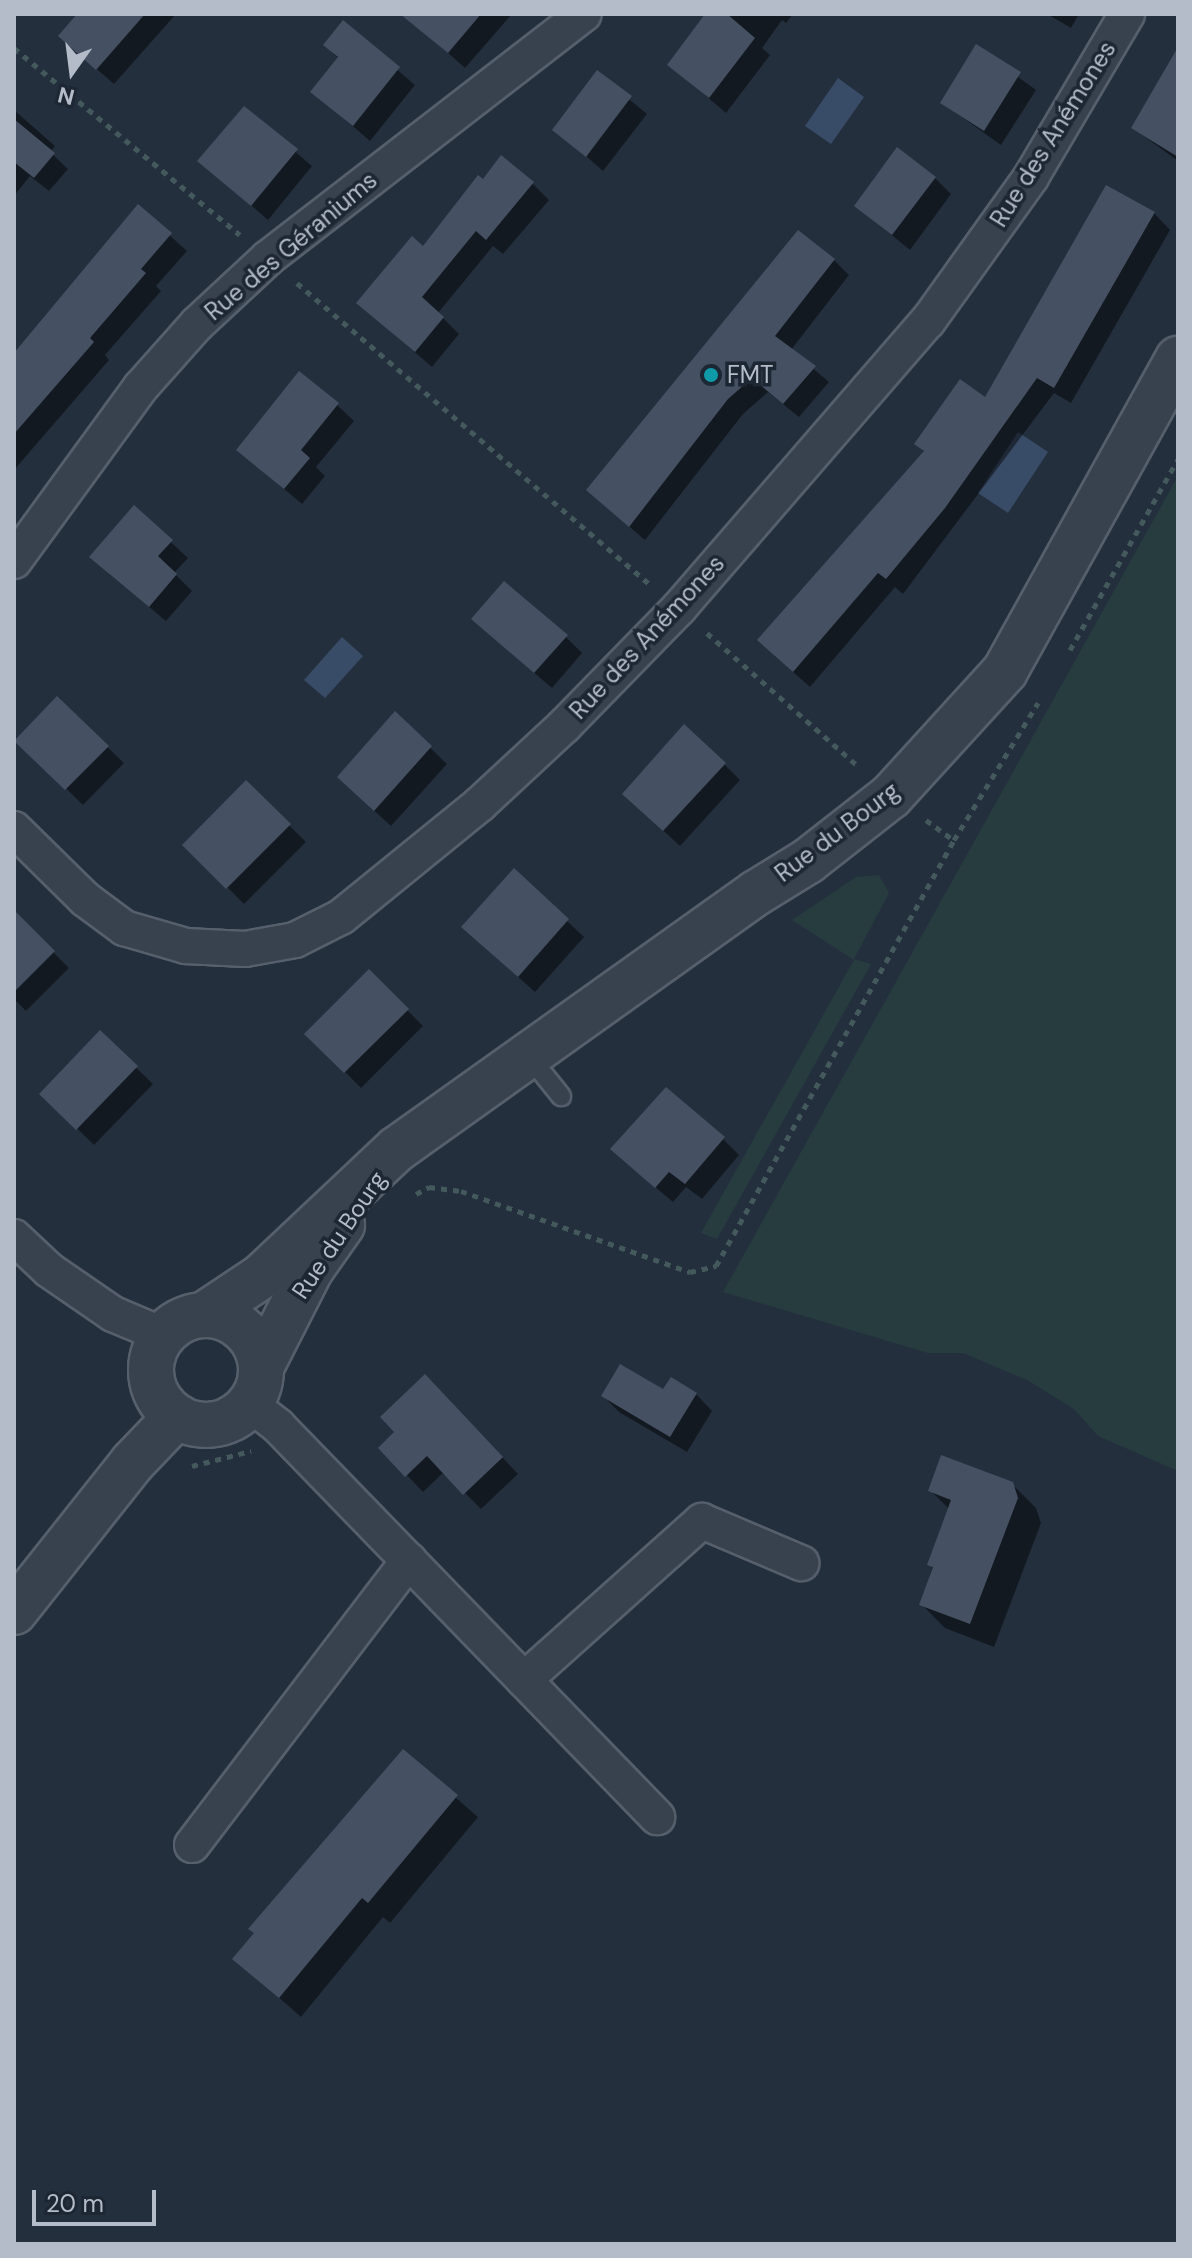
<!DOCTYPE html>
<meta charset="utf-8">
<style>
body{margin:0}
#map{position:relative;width:1192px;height:2258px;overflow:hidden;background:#242f3e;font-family:"DM Sans",sans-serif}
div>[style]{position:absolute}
.green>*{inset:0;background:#263c3f}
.water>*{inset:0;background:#394c67}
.shadow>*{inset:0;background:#0007}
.building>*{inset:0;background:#455162}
.path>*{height:5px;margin-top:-2.5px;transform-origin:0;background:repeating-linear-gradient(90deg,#44595c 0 6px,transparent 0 12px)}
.roads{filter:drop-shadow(2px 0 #565f6c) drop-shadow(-2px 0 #565f6c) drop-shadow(0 2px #565f6c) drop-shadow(0 -2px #565f6c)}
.service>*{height:18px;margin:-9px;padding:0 9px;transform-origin:9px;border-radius:9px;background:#38414e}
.minor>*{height:34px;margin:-17px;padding:0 17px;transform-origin:17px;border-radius:17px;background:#38414e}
.tertiary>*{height:44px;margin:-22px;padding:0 22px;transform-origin:22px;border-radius:22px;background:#38414e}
.tertiary>.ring{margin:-22px;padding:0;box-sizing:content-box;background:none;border:44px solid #38414e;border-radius:50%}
.dots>*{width:22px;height:22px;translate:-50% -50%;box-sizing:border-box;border:4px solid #1d2633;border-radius:50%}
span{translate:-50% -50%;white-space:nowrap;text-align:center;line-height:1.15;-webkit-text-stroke:7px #1d2633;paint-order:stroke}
.street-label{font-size:24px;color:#b4bcc9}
.poi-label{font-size:24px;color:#b4bcc9}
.left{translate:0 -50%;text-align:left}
.frame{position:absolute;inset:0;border:16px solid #b4bcc9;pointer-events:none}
.north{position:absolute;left:32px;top:32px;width:80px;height:80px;-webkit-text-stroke:6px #1d2633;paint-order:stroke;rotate:194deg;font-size:22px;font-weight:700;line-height:32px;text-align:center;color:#b4bcc9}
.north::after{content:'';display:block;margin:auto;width:28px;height:36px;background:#b4bcc9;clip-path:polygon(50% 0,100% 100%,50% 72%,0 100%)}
.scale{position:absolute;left:32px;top:2190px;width:124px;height:36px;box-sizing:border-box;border:4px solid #b4bcc9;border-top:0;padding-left:10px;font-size:24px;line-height:28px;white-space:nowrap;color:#b4bcc9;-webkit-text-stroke:6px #1d2633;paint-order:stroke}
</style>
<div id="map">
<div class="green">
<i style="clip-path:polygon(1178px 476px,1178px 1471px,1098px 1436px,1074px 1409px,1027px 1380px,963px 1353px,928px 1353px,723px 1292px)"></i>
<i style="clip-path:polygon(879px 875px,889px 893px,854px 959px,871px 964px,717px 1239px,701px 1233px,854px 960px,792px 920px,856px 877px)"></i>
</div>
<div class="water">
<i style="clip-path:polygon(838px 78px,864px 97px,831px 144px,805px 126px)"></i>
<i style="clip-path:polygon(1018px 432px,1048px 452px,1008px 513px,978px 493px)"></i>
<i style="clip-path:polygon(342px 637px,363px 656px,325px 698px,304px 680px)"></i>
</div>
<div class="shadow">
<i style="clip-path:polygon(80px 14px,176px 14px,114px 84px,77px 52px)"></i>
<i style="clip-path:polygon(416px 14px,512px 14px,465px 68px,411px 20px)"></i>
<i style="clip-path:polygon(706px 14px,793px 14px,786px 23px,782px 20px,762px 48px,770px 55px,726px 113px,670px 65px)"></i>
<i style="clip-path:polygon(1047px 14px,1079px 14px,1071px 28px)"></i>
<i style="clip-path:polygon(343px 23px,415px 85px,370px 141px,313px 92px,339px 59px,325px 45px)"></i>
<i style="clip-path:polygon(977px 47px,1036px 90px,1001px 145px,942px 103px)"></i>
<i style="clip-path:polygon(1178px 64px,1178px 161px,1133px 128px)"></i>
<i style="clip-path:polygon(597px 73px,647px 114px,603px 171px,555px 129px)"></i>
<i style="clip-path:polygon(244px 108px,312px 166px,268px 220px,200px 161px)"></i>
<i style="clip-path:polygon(14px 110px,55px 146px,50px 152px,68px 169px,49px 191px,30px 176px,14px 196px)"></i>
<i style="clip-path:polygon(935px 178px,951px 194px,910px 250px,856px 206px)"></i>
<i style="clip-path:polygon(533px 184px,549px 200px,503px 254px,493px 246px,438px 313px,459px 334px,432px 367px,358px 303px,424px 249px)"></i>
<i style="clip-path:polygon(138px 207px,187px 251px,156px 286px,161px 291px,105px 355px,109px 360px,14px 470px,14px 358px)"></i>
<i style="clip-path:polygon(1154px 213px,1170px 230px,1071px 403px,1054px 393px,903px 594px,895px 587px,810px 687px,775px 656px,925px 453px,917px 444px,986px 400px)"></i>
<i style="clip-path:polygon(834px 260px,849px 275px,791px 350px,829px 382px,799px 417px,768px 392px,743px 414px,645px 540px,604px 505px)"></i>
<i style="clip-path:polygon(337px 405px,354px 421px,316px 467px,325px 476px,302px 504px,238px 450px)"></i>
<i style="clip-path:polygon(134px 508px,188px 558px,174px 573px,192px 591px,166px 621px,108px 573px)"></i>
<i style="clip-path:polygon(490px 635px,566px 637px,582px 653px,552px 688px)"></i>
<i style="clip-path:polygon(57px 699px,124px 763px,83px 805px,17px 741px)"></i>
<i style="clip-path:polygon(395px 714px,447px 764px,391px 826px,356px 794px)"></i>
<i style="clip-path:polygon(724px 764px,740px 780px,680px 846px,641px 810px)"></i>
<i style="clip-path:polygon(246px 783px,306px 842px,244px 904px,185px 845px)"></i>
<i style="clip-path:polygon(514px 871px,584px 937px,535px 992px,480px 943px)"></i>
<i style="clip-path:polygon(14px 913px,69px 968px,26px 1011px,14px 999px)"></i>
<i style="clip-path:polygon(369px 972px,423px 1026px,361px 1088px,307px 1034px)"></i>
<i style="clip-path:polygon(100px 1033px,153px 1084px,94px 1145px,42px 1094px)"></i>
<i style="clip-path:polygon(723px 1139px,739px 1155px,702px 1199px,686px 1187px,673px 1202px,629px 1165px)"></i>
<i style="clip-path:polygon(663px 1392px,696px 1394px,712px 1411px,687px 1452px,619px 1412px,603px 1396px)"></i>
<i style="clip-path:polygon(441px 1393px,518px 1474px,481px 1509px,444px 1472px,423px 1492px,381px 1448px)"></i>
<i style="clip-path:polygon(1012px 1484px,1036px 1508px,1041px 1523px,994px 1647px,945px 1628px,921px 1604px,950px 1510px,930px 1490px)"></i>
<i style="clip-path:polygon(403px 1752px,478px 1817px,390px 1923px,383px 1917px,301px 2017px,235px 1959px)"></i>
</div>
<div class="building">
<i style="clip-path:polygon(77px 14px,145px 14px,96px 70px,58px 36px)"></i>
<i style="clip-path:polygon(400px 14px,481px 14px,448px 53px)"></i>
<i style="clip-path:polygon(705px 14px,727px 14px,755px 38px,709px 98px,667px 65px)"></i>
<i style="clip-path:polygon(343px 20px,400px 67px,353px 126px,310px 92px,338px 57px,323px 45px)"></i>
<i style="clip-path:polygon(976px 44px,1021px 72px,984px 131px,940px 103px)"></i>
<i style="clip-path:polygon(1178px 47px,1178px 157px,1131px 128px)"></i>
<i style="clip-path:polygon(597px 70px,632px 96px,586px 157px,552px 130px)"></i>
<i style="clip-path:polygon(244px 106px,298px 149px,251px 206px,197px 161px)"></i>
<i style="clip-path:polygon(14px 119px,55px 153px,34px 178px,14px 162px)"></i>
<i style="clip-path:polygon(897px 147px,936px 177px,892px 235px,854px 206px)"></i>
<i style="clip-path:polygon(501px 155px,534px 182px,486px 240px,476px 231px,422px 297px,444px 317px,415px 352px,356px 303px,412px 236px,423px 246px,478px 175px,483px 179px)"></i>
<i style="clip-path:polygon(1106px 185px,1155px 212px,1054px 388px,1037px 378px,945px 508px,886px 579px,878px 573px,793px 672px,757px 640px,924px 451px,914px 444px,960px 379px,985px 397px)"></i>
<i style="clip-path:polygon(138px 204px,172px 233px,141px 269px,146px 273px,90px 338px,94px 342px,14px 434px,14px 353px)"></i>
<i style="clip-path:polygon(798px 230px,835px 259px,775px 336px,816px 366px,783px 404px,752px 378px,728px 399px,629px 527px,586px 490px)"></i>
<i style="clip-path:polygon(299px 371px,339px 403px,301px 450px,310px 458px,284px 489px,236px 450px)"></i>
<i style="clip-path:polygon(134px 505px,173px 540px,158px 556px,177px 574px,149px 607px,89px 557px)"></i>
<i style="clip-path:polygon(504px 581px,568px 635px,534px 673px,471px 619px)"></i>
<i style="clip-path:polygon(57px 696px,109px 746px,65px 790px,14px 741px)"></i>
<i style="clip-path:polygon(395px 711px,432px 746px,374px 811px,337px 777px)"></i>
<i style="clip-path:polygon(684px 724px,726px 763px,663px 831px,622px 794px)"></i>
<i style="clip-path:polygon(246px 780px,291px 824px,226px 889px,182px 845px)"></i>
<i style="clip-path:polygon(514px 868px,569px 919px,518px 977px,461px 927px)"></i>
<i style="clip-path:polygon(14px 910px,55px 951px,14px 992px)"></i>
<i style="clip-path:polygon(369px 969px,409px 1009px,344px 1073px,304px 1034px)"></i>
<i style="clip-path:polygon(100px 1030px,138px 1066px,76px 1130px,39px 1094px)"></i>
<i style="clip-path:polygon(666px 1087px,725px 1137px,685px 1184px,669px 1172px,655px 1188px,610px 1149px)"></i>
<i style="clip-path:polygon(620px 1364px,663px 1389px,671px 1377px,697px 1393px,670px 1437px,601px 1396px)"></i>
<i style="clip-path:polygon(425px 1374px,503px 1457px,463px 1495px,427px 1456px,405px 1477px,378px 1448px,394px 1432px,380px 1417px)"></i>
<i style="clip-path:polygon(941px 1455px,1013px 1482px,1018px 1498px,970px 1624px,919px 1605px,933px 1567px,927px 1565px,951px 1500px,928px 1491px)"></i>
<i style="clip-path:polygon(403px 1749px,458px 1795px,368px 1903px,362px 1898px,279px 1998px,232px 1959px,254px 1933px,248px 1929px)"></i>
</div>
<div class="path">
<i style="left:14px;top:48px;width:293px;rotate:39.6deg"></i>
<i style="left:297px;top:283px;width:465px;rotate:40.5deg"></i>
<i style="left:707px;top:633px;width:203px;rotate:41.4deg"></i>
<i style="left:1070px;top:650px;width:219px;rotate:-60.5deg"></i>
<i style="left:926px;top:820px;width:34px;rotate:36deg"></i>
<i style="left:416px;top:1194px;width:15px;rotate:-28deg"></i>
<i style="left:429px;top:1187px;width:32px;rotate:7deg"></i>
<i style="left:461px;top:1191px;width:243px;rotate:19.5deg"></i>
<i style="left:690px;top:1272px;width:27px;rotate:-13deg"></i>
<i style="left:716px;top:1266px;width:488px;rotate:-60.8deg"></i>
<i style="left:954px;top:840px;width:161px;rotate:-58.5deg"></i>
<i style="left:192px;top:1466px;width:61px;rotate:-14.3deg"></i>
</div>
<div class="roads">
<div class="service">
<i style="left:528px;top:1055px;width:53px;rotate:51.2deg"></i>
</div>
<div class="minor">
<i style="left:14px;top:561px;width:214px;rotate:-53.9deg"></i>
<i style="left:140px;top:388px;width:86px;rotate:-48.3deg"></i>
<i style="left:197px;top:324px;width:97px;rotate:-42.9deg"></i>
<i style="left:268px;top:258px;width:399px;rotate:-37.7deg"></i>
<i style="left:14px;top:829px;width:100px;rotate:44.6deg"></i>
<i style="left:85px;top:899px;width:49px;rotate:36.6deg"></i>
<i style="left:124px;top:928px;width:65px;rotate:16.2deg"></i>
<i style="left:186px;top:946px;width:59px;rotate:2.9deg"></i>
<i style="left:245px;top:949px;width:51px;rotate:-10.2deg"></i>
<i style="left:295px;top:940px;width:51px;rotate:-26.6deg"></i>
<i style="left:341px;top:917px;width:179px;rotate:-39.1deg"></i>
<i style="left:480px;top:804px;width:115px;rotate:-42.9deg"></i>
<i style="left:564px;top:726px;width:165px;rotate:-45.7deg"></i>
<i style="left:679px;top:608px;width:380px;rotate:-49.1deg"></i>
<i style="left:928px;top:321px;width:177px;rotate:-54.4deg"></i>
<i style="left:1031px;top:177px;width:189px;rotate:-59.5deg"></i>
<i style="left:14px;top:1237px;width:48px;rotate:43.3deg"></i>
<i style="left:49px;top:1270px;width:78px;rotate:34.5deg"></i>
<i style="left:113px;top:1314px;width:54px;rotate:22.8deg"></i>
<i style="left:250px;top:1404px;width:36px;rotate:38deg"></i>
<i style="left:278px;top:1426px;width:545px;rotate:45.89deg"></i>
<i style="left:524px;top:1680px;width:239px;rotate:-41.8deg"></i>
<i style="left:702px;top:1521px;width:108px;rotate:23deg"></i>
<i style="left:192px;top:1845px;width:358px;rotate:-52.7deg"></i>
</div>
<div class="tertiary">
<i style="left:205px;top:1314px;width:69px;rotate:-33.7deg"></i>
<i style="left:262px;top:1276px;width:185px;rotate:-43.3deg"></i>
<i style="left:397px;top:1149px;width:441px;rotate:-35.5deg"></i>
<i style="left:756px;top:893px;width:61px;rotate:-31.6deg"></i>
<i style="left:808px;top:861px;width:105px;rotate:-38.1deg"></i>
<i style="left:891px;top:796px;width:169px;rotate:-47.6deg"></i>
<i style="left:1005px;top:671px;width:357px;rotate:-61deg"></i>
<i class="ring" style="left:151px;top:1315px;width:66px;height:66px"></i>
<i style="left:262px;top:1365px;width:108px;rotate:-63deg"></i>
<i style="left:311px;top:1269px;width:54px;rotate:-54.8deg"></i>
<i style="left:14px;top:1612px;width:190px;rotate:-51.6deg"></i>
<i style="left:132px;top:1463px;width:64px;rotate:-46.3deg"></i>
</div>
</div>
<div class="dots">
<i style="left:711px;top:375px;background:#0f9aa8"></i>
</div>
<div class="street-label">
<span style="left:1053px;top:134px;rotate:-58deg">Rue des Anémones</span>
<span style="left:291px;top:246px;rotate:-40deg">Rue des Géraniums</span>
<span style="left:647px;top:637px;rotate:-47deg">Rue des Anémones</span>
<span style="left:837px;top:832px;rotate:-37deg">Rue du Bourg</span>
<span style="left:339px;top:1235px;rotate:-56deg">Rue du Bourg</span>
</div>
<div class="poi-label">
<span class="left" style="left:727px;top:375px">FMT</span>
</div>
<div class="frame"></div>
<div class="north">N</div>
<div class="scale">20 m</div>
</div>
